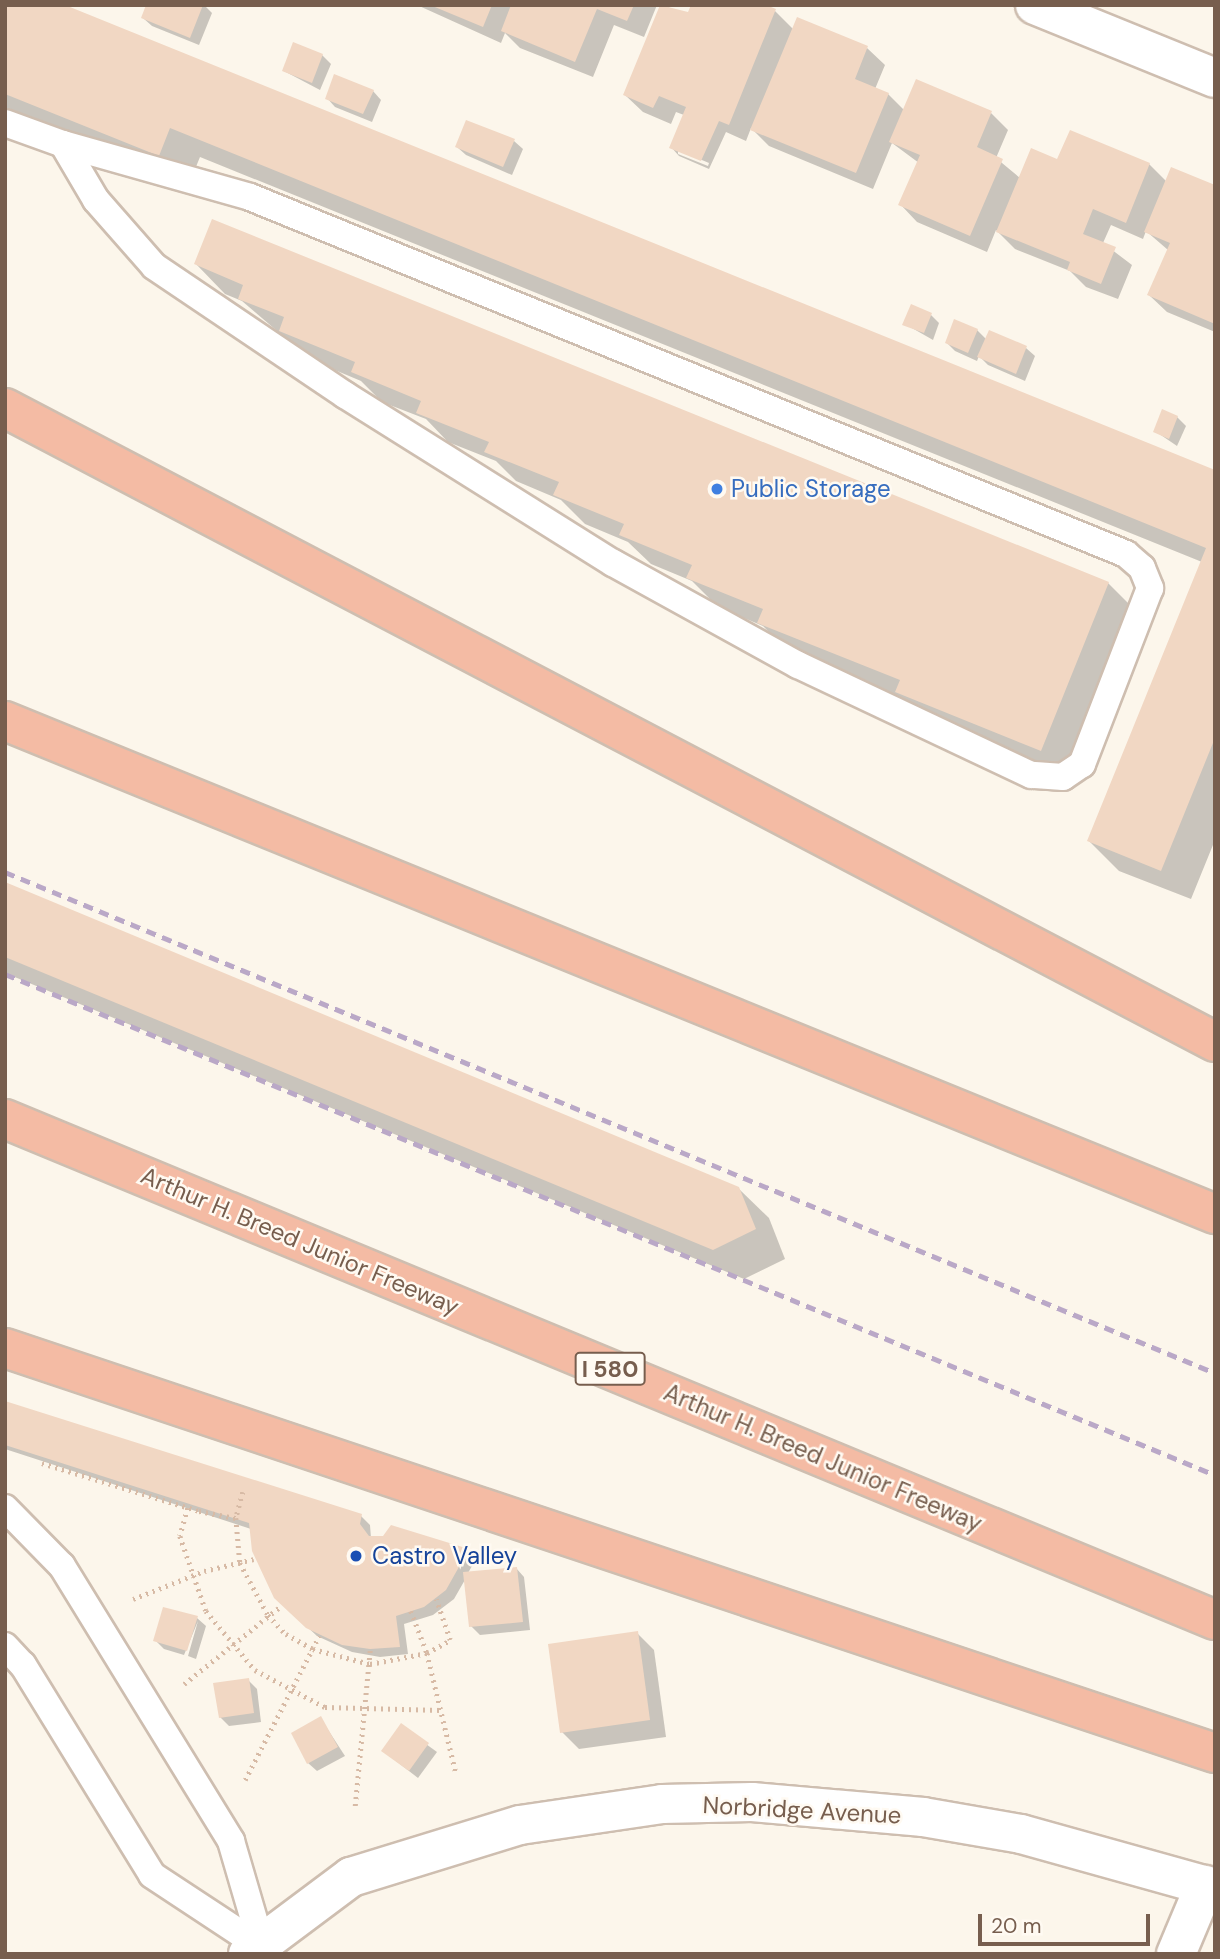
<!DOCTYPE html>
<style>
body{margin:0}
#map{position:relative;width:1220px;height:1959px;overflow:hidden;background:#fcf6eb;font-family:"DM Sans",sans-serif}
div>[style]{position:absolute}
.shadow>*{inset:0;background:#0003}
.building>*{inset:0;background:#f1d7c3}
.path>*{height:4.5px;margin-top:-2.25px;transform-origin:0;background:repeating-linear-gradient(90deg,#d7baa5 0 2px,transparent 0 7px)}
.roads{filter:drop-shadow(2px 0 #cebeb0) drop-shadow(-2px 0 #cebeb0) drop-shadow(0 2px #cebeb0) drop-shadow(0 -2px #cebeb0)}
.service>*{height:26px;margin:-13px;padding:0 13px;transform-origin:13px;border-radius:13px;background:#fff}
.minor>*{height:38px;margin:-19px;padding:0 19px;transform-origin:19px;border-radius:19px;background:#fff}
.tertiary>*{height:38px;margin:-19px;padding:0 19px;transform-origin:19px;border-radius:19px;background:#fff}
.motorway>*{height:38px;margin:-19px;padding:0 19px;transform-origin:19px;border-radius:19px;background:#f4bba4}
.rail>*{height:5px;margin-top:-2.5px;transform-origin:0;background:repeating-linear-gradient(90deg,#baa8c7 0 10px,transparent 0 17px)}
.dots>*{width:19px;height:19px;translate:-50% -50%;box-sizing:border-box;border:4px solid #fffaf2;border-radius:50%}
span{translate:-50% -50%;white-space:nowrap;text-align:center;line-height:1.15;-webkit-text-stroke:5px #fffaf2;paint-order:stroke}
.shield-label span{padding:2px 5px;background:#fffaf2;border:2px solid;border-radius:5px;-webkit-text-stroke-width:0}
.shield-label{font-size:23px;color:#775e4e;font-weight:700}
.shop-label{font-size:24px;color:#366cbe}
.left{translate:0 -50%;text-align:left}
.street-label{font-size:24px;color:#775e4e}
.transit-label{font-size:24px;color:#164399}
.frame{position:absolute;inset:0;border:7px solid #775e4e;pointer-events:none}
.scale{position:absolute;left:978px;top:1914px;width:172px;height:32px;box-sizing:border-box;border:4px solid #775e4e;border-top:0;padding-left:9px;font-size:21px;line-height:24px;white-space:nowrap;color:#775e4e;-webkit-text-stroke:5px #fffaf2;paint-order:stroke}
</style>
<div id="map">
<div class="shadow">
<i style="clip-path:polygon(5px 5px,1215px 472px,1215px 840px,1191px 899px,1119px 871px,1089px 841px,1202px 562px,200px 157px,189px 184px,5px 110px)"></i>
<i style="clip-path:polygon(148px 5px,204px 5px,212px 13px,199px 45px,152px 26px,143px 18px)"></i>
<i style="clip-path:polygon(417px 5px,657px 5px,644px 37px,614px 25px,593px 77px,520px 48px,505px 33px,501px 43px)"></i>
<i style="clip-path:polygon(evenodd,662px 5px,689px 15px,775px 11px,794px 30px,798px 20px,867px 48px,885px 65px,875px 89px,888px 94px,905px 111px,991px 113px,1008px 130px,996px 158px,1020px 178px,1058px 161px,1149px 164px,1167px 182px,1215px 187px,1215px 332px,1167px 312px,1149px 295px,1168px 250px,1146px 231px,1143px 239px,1111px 225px,1103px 243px,1132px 265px,1118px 299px,1086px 287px,1070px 271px,1015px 249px,996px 230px,987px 252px,917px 222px,900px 204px,919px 163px,892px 143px,873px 189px,769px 146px,751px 128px,746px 141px,726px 132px,709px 169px,679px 156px,671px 147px,684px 115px,676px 112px,671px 124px,643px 112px,625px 95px,662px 5px,678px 150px,709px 163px,708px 166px,678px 154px,678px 150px)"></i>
<i style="clip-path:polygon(322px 55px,331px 64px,320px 90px,284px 71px)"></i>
<i style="clip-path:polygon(373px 91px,381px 100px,372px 122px,335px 107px,327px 98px)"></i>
<i style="clip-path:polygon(467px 122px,514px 141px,523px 149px,512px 175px,466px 155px,457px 147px)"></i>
<i style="clip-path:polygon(213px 222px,1108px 583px,1138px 613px,1071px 780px,927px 722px,903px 698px,789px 652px,763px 626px,718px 607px,692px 581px,651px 564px,628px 542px,585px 524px,561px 500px,516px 481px,496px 461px,448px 442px,426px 419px,382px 402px,361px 381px,311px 360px,242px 301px,225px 294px,196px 264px)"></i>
<i style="clip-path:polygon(931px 315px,939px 323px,933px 340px,905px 324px)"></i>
<i style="clip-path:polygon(977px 330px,987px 340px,1026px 348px,1035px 356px,1025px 381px,988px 365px,979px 356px,977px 361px,955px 351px,947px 343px)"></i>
<i style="clip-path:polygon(1177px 417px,1186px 426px,1177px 446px,1155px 431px)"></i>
<i style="clip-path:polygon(5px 884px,738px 1188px,769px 1218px,785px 1259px,744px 1279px,5px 973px)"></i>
<i style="clip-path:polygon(5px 1403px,361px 1516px,370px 1525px,371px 1538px,468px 1551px,476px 1559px,468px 1573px,516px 1568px,524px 1577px,530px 1630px,480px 1635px,471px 1626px,466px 1578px,454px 1599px,433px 1615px,404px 1624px,408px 1654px,380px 1657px,352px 1652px,317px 1636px,275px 1597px,251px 1529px,5px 1449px)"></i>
<i style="clip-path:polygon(197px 1618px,206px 1626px,196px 1659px,188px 1656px,198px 1621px,184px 1655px,164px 1649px,155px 1640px)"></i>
<i style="clip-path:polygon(637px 1633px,654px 1650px,666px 1737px,579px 1749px,562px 1732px)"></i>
<i style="clip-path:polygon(248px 1680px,257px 1689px,261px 1722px,229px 1726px,220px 1717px)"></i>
<i style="clip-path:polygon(321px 1719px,345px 1756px,317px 1771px,308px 1763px)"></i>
<i style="clip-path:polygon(401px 1726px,437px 1752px,418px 1778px,383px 1751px)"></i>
</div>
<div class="building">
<i style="clip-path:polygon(5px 5px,65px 5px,1215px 470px,1215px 738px,1161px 871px,1087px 841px,1206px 548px,170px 128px,159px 156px,5px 94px)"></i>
<i style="clip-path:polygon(146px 5px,203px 5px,190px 38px,141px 18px)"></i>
<i style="clip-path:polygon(430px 5px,492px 5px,483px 27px)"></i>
<i style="clip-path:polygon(511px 5px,634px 5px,627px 21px,597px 9px,575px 62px,501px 31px)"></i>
<i style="clip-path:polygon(660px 5px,688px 12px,691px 5px,766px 5px,776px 9px,729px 125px,719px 121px,701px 161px,669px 148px,686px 107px,659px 96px,653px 108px,623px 95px)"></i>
<i style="clip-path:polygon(797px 17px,868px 46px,855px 79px,889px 93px,856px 173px,750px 130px)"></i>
<i style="clip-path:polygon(293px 42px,323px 54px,312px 83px,282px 71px)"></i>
<i style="clip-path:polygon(334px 74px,374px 90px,363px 114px,325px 99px)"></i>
<i style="clip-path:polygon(916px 79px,992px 111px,977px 147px,1003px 159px,970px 236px,898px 205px,920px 155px,889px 142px)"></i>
<i style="clip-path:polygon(466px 120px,515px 139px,503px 167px,455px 147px)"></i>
<i style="clip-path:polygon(1070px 130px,1150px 163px,1126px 223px,1093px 209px,1083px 234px,1116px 247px,1101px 284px,1067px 270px,1070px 262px,996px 232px,1031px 148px,1057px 159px)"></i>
<i style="clip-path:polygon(1171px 167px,1215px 185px,1215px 324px,1147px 295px,1170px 243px,1144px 232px)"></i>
<i style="clip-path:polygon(212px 219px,1109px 582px,1041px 751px,895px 692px,900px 680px,757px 623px,763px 609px,686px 578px,692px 565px,619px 535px,624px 524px,553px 495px,559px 482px,484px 452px,489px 442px,416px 413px,421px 401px,351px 372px,355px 362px,279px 331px,284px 317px,238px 299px,243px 285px,194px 264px)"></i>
<i style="clip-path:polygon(911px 304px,932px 313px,924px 333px,902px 325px)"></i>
<i style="clip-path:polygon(954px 319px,978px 329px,968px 353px,945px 343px)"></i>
<i style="clip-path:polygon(989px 330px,1027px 346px,1016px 374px,977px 357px)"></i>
<i style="clip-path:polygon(1162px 409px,1178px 416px,1169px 439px,1153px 432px)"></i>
<i style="clip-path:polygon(5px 882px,739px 1187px,756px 1229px,713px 1250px,5px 957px)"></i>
<i style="clip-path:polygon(5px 1401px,362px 1514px,360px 1524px,369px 1536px,383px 1536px,391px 1525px,469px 1549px,446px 1590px,424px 1607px,396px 1616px,400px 1647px,370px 1649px,342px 1645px,306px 1628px,274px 1598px,252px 1551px,249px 1523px,5px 1445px)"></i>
<i style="clip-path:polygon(517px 1567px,523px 1622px,469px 1627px,463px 1572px)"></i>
<i style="clip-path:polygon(163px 1607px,198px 1616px,187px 1651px,153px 1641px)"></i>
<i style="clip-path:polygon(638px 1631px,650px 1720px,560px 1733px,548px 1644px)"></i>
<i style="clip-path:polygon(249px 1678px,254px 1713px,219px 1718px,213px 1683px)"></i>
<i style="clip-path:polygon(321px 1716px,338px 1747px,307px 1764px,291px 1733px)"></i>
<i style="clip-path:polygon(401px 1723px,429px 1743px,409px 1771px,381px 1751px)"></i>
</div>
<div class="path">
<i style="left:42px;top:1463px;width:164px;rotate:17deg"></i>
<i style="left:199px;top:1511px;width:38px;rotate:11deg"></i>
<i style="left:243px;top:1492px;width:27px;rotate:105deg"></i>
<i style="left:236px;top:1518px;width:45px;rotate:84.9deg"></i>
<i style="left:240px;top:1563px;width:59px;rotate:61.7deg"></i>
<i style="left:268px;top:1615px;width:26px;rotate:47deg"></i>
<i style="left:286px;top:1634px;width:31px;rotate:29deg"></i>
<i style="left:313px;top:1649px;width:59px;rotate:14.7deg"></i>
<i style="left:370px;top:1664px;width:58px;rotate:-10.9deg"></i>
<i style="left:427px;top:1653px;width:26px;rotate:-29deg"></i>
<i style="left:450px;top:1640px;width:43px;rotate:-108.9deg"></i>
<i style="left:188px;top:1508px;width:29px;rotate:106deg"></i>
<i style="left:180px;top:1536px;width:79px;rotate:70.9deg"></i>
<i style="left:206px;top:1611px;width:77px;rotate:50.3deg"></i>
<i style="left:255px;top:1670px;width:79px;rotate:27.9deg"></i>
<i style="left:325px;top:1707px;width:116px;rotate:1.5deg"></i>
<i style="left:133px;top:1599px;width:76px;rotate:-21.5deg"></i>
<i style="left:204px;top:1571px;width:51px;rotate:-13.5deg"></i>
<i style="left:411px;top:1611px;width:45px;rotate:69.1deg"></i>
<i style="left:427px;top:1653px;width:123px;rotate:76.4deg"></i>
<i style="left:184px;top:1684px;width:124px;rotate:-38.8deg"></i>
<i style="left:245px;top:1780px;width:162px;rotate:-62.8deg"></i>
<i style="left:355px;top:1806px;width:158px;rotate:-84.5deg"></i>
</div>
<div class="roads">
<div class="service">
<i style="left:5px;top:123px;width:62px;rotate:19.9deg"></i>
<i style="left:63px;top:144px;width:194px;rotate:15.8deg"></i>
<i style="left:250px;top:197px;width:946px;rotate:22.17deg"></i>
<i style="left:1126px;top:554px;width:21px;rotate:41deg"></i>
<i style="left:1142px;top:568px;width:22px;rotate:68deg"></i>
<i style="left:1150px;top:588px;width:189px;rotate:111.1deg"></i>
<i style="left:1082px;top:764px;width:23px;rotate:146deg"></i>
<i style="left:1063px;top:777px;width:32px;rotate:-176deg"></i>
<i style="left:1031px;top:775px;width:258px;rotate:-154.7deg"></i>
<i style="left:798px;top:665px;width:211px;rotate:-151.1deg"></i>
<i style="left:613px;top:563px;width:316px;rotate:-147.9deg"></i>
<i style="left:345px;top:395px;width:230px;rotate:-146deg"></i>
<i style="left:154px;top:266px;width:88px;rotate:-131.3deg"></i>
<i style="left:96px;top:200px;width:65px;rotate:-120.5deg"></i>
<i style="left:5px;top:1508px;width:81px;rotate:45.5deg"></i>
<i style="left:62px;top:1566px;width:323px;rotate:58.4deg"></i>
<i style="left:231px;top:1841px;width:118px;rotate:73.7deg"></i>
<i style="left:5px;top:1646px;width:26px;rotate:47deg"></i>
<i style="left:23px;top:1665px;width:246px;rotate:58.4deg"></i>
<i style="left:152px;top:1875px;width:127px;rotate:33.4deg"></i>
</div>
<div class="minor">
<i style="left:1035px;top:5px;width:194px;rotate:22.1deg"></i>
<i style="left:1176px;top:1954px;width:75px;rotate:-67.2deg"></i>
</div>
<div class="tertiary">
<i style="left:248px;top:1954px;width:129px;rotate:-36.8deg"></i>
<i style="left:351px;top:1877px;width:177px;rotate:-17.1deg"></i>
<i style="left:520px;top:1825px;width:144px;rotate:-8.4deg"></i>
<i style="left:662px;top:1804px;width:90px;rotate:-1.3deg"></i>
<i style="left:752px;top:1802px;width:172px;rotate:5deg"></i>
<i style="left:923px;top:1817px;width:99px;rotate:9.8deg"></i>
<i style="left:1021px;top:1834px;width:201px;rotate:15.6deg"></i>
</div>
<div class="motorway">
<i style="left:5px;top:408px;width:1366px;rotate:27.65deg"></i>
<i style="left:5px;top:721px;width:1307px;rotate:22.17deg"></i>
<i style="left:5px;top:1119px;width:1310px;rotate:22.49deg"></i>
<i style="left:5px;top:1348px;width:1276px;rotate:18.51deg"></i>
</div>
</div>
<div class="rail">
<i style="left:5px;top:872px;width:1310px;rotate:22.49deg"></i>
<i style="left:5px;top:974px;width:1310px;rotate:22.49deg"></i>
</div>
<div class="dots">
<i style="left:717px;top:489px;background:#3f7fe0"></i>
<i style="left:356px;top:1556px;background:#1a4fb4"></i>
</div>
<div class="shield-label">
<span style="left:610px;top:1369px">I 580</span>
</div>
<div class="shop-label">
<span class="left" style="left:731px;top:489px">Public Storage</span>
</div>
<div class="street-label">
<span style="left:300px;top:1241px;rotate:23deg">Arthur H. Breed Junior Freeway</span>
<span style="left:823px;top:1458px;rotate:23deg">Arthur H. Breed Junior Freeway</span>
<span style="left:802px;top:1810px;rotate:3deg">Norbridge Avenue</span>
</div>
<div class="transit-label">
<span class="left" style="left:372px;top:1556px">Castro Valley</span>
</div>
<div class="frame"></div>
<div class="scale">20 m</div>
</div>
